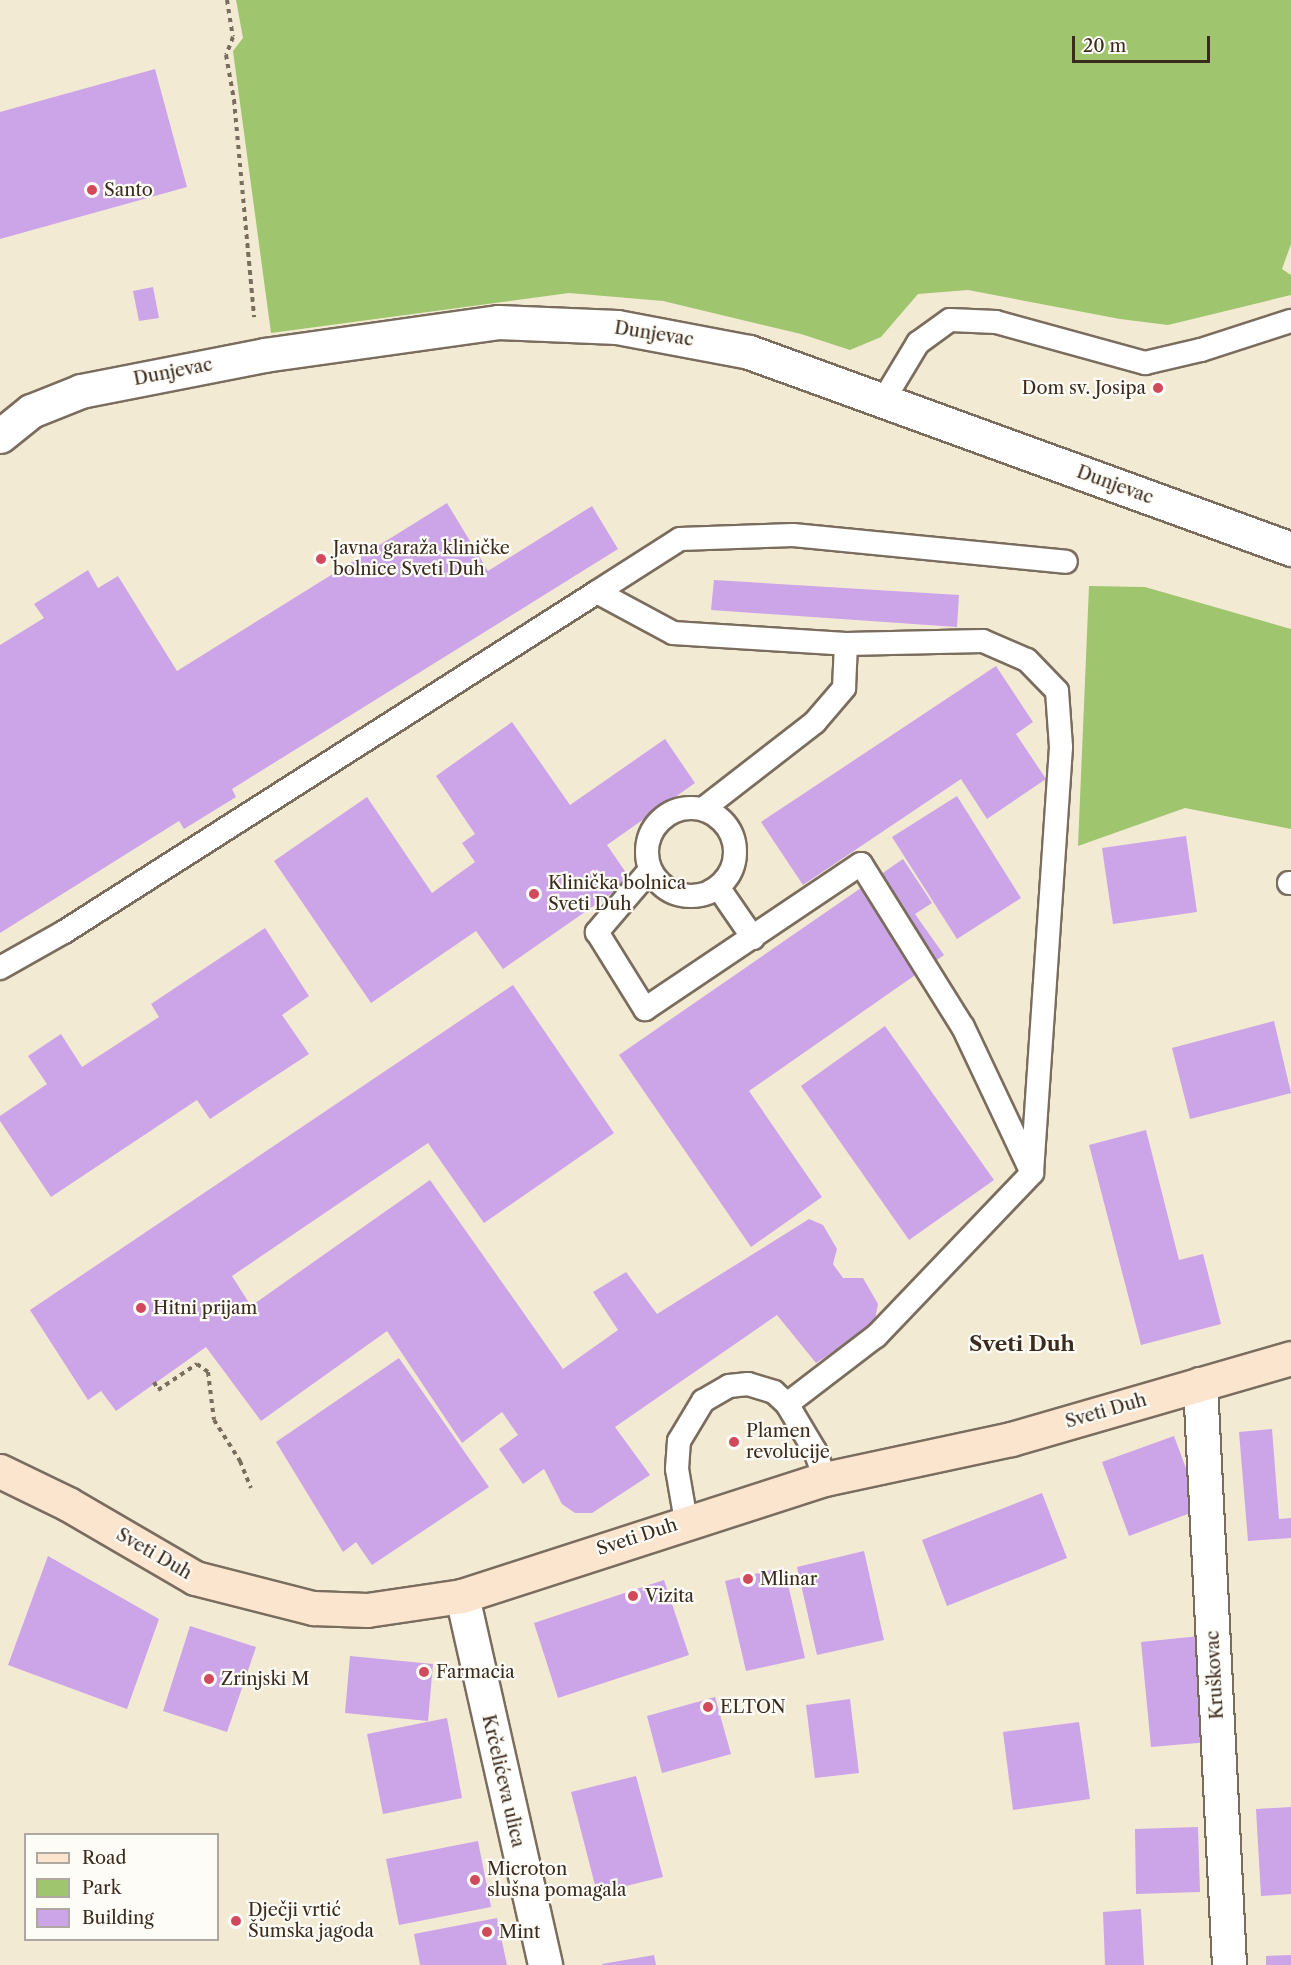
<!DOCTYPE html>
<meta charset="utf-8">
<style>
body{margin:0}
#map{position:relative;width:1291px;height:1965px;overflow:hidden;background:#f3ead4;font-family:"Libre Caslon Text",serif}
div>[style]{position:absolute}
.green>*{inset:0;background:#a0c56f}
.building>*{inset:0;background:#cca4e8}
.path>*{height:4px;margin-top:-2px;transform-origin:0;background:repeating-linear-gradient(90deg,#7b6d5e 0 4.5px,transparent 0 9px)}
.roads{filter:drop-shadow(2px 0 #7b6d5e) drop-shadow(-2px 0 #7b6d5e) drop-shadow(0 2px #7b6d5e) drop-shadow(0 -2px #7b6d5e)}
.service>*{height:22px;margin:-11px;padding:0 11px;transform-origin:11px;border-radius:11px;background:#fff}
.service>.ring{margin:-11px;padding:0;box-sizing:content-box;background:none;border:22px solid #fff;border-radius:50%}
.minor>*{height:33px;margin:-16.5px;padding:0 16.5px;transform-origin:16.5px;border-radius:16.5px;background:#fff}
.secondary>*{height:33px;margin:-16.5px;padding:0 16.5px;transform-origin:16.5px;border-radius:16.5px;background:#fbe5cf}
.dots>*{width:16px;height:16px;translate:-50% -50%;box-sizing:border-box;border:3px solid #fdfcf7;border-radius:50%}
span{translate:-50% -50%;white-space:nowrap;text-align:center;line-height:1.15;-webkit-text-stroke:4.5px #fdfcf7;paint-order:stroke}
.poi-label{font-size:18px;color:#3b2a1e}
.left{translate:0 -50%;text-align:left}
.right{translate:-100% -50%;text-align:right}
.street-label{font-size:18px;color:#3b2a1e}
.quarter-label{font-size:21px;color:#3b2a1e;font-weight:700}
.legend{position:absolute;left:24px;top:1833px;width:195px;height:108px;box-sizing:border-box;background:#fdfcf7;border:2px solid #afa8a0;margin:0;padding:8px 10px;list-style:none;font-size:18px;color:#3b2a1e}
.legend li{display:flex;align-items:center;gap:12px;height:30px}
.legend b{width:30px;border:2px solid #afa8a0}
.scale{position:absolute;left:1072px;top:36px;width:138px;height:27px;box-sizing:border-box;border:3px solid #3b2a1e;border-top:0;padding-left:8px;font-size:18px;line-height:21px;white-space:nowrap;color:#3b2a1e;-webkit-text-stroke:4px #fdfcf7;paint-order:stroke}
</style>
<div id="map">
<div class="green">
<i style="clip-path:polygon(236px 0,1291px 0,1291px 244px,1282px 269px,1291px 275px,1291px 295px,1168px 325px,1120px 319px,968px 290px,918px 294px,881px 337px,850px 350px,801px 334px,663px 301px,569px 293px,271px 333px,233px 51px,243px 38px)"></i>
<i style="clip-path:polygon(1089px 586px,1145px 587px,1291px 629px,1291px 829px,1185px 808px,1078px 846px)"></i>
</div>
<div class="building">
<i style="clip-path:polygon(155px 69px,187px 187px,0 239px,0 112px)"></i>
<i style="clip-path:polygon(153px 287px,159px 318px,139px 321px,133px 291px)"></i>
<i style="clip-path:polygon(447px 503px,488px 571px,592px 506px,618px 549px,232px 789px,236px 797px,184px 829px,179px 821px,0 933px,0 645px,44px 618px,34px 604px,88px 570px,98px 588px,118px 576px,177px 671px)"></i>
<i style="clip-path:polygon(714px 580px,959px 595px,957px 627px,711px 610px)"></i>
<i style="clip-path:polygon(996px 666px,1033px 722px,1016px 734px,1046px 779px,987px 819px,961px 779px,803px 885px,761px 822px)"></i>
<i style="clip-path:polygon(512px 722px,570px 805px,665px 739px,695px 783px,607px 845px,631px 880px,503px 969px,476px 931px,371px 1003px,274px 861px,367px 797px,432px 893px,475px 862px,462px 843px,475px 834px,436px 776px)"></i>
<i style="clip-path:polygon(957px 796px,1021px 898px,957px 939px,892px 837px)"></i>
<i style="clip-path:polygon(1186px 836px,1197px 912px,1113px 924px,1102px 848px)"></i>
<i style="clip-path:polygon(903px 859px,932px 903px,915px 914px,944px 955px,749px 1091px,822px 1197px,751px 1247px,619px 1055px)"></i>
<i style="clip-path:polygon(265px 928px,309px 996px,282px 1015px,309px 1054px,210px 1119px,197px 1100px,51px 1197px,0 1121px,0 1116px,47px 1084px,28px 1056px,61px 1034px,82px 1067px,159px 1017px,151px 1004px)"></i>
<i style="clip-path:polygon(513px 985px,614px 1133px,484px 1223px,428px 1143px,232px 1276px,251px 1306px,430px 1180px,563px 1369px,618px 1330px,593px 1292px,626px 1272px,657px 1314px,809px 1219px,823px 1225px,837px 1249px,833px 1264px,843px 1278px,863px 1278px,878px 1304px,874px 1325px,816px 1363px,777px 1315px,615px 1427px,650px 1475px,592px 1513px,575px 1513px,562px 1504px,544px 1469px,523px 1484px,499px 1449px,518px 1435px,502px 1412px,462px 1443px,387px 1331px,261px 1421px,206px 1347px,116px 1411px,101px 1391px,88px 1400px,30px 1310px)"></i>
<i style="clip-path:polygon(1274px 1021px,1291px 1093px,1190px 1119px,1172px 1048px)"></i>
<i style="clip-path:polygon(885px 1026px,994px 1180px,909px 1240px,801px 1086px)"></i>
<i style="clip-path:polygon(1146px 1130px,1179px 1260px,1203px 1254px,1221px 1324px,1141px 1345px,1089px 1145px)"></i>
<i style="clip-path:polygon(399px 1358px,489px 1487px,372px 1565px,356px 1542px,343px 1552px,276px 1442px)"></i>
<i style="clip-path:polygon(1272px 1429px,1279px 1519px,1291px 1518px,1291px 1538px,1248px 1541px,1239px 1432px)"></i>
<i style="clip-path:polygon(1174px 1436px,1201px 1509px,1129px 1536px,1102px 1462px)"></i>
<i style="clip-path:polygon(1042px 1493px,1067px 1558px,947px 1606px,922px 1540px)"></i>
<i style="clip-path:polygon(864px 1551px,884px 1640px,817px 1655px,797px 1567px)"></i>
<i style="clip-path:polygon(48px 1556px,159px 1619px,127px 1709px,8px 1665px)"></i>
<i style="clip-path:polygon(784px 1567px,805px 1658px,746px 1671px,725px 1581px)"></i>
<i style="clip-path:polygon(664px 1580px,689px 1655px,558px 1698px,534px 1623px)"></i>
<i style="clip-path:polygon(190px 1626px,256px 1647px,227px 1732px,163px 1711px)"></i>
<i style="clip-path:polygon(1200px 1636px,1209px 1742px,1151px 1747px,1141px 1642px)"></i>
<i style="clip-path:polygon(350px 1656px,433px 1664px,428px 1721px,345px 1713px)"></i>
<i style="clip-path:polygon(715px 1697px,731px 1754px,662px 1773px,647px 1716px)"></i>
<i style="clip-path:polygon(850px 1699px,859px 1773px,815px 1778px,806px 1705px)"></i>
<i style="clip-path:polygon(447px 1718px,462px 1798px,383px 1814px,367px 1734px)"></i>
<i style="clip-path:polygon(1079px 1722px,1090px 1799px,1013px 1810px,1003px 1732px)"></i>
<i style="clip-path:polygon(636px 1776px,663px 1877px,597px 1893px,571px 1792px)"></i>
<i style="clip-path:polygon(1291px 1807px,1291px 1894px,1261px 1896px,1256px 1809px)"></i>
<i style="clip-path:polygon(1198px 1827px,1200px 1892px,1136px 1894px,1135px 1829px)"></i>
<i style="clip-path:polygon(478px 1841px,491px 1907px,399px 1925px,386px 1859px)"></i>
<i style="clip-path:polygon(1141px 1909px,1144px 1965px,1105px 1965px,1103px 1912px)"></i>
<i style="clip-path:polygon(497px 1918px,507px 1965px,420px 1965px,414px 1934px)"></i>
<i style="clip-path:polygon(654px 1955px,656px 1965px,602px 1965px,602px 1964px)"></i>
<i style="clip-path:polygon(1291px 1955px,1291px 1965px,1266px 1965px,1266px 1956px)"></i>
</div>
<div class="path">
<i style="left:227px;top:0;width:37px;rotate:81deg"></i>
<i style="left:233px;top:37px;width:19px;rotate:111deg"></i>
<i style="left:226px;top:55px;width:46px;rotate:79.9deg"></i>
<i style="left:234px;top:100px;width:218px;rotate:84.7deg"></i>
<i style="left:154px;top:1382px;width:9px;rotate:63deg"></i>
<i style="left:158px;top:1390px;width:47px;rotate:-33.7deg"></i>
<i style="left:197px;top:1364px;width:14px;rotate:36deg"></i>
<i style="left:208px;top:1372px;width:48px;rotate:82.9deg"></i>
<i style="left:214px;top:1420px;width:49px;rotate:57.6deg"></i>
<i style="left:240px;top:1461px;width:29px;rotate:68deg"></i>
</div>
<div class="roads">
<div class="service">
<i style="left:883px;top:401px;width:68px;rotate:-58.9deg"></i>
<i style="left:918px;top:343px;width:39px;rotate:-36deg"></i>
<i style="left:950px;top:320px;width:46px;rotate:2.5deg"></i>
<i style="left:996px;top:322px;width:155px;rotate:15.4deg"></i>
<i style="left:1145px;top:363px;width:57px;rotate:-13.1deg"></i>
<i style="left:1201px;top:350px;width:95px;rotate:-17.9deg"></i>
<i style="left:597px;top:592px;width:98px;rotate:-32.6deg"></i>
<i style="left:680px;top:539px;width:113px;rotate:-2deg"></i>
<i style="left:793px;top:535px;width:274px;rotate:5.6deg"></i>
<i class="ring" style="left:647px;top:808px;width:66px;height:66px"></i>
<i style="left:703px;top:809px;width:142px;rotate:-37.8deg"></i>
<i style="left:815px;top:722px;width:45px;rotate:-49.5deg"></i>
<i style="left:844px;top:688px;width:44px;rotate:-87.4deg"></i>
<i style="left:650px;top:870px;width:82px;rotate:130.5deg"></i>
<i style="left:597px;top:932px;width:91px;rotate:58.1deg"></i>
<i style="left:645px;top:1009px;width:260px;rotate:-33.9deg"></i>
<i style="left:861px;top:864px;width:192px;rotate:58deg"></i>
<i style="left:963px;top:1027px;width:161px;rotate:64.7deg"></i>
<i style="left:1289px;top:883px;width:2px"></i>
<i style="left:718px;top:887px;width:62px;rotate:55.5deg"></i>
<i style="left:0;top:968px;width:73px;rotate:-29.4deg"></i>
<i style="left:64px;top:932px;width:632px;rotate:-32.53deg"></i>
<i style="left:597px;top:592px;width:86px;rotate:28.3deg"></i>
<i style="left:673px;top:633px;width:173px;rotate:3.6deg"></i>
<i style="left:846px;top:644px;width:137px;rotate:-1.3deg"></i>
<i style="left:983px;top:641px;width:48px;rotate:23.4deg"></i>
<i style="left:1027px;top:660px;width:43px;rotate:45.9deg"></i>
<i style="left:1057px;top:691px;width:56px;rotate:85.9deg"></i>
<i style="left:1061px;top:747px;width:427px;rotate:93.9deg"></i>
<i style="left:1032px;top:1173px;width:226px;rotate:133.7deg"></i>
<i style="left:876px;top:1336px;width:112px;rotate:142.6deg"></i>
<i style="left:686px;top:1521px;width:53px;rotate:-99.8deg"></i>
<i style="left:677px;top:1469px;width:28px;rotate:-86deg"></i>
<i style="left:679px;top:1441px;width:47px;rotate:-59deg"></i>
<i style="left:703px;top:1401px;width:30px;rotate:-30deg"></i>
<i style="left:729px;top:1386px;width:19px;rotate:-6deg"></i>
<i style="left:748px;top:1384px;width:27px;rotate:17deg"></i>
<i style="left:774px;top:1392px;width:18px;rotate:43deg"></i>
<i style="left:787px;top:1404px;width:55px;rotate:59.2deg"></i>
<i style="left:815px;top:1451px;width:30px;rotate:70deg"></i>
</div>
<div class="minor">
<i style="left:0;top:436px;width:40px;rotate:-39deg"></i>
<i style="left:31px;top:411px;width:54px;rotate:-21.8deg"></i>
<i style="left:81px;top:391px;width:187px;rotate:-11.1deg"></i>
<i style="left:264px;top:355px;width:236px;rotate:-8deg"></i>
<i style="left:498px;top:322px;width:119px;rotate:2.4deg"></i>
<i style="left:617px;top:327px;width:134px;rotate:10.7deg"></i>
<i style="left:749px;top:352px;width:577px;rotate:19.97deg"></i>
<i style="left:1200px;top:1384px;width:582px;rotate:87.14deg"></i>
<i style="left:462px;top:1596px;width:378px;rotate:77.3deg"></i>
</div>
<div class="secondary">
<i style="left:0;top:1471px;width:76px;rotate:25.9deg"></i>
<i style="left:68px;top:1504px;width:147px;rotate:30.2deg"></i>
<i style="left:195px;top:1578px;width:122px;rotate:14.3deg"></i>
<i style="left:313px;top:1608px;width:54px;rotate:2.1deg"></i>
<i style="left:367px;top:1610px;width:96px;rotate:-8.4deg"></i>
<i style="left:462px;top:1596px;width:381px;rotate:-17.9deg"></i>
<i style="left:825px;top:1479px;width:190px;rotate:-12.1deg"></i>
<i style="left:1011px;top:1439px;width:291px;rotate:-16.1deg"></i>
</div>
</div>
<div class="dots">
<i style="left:92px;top:190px;background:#d1495b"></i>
<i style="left:1158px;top:388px;background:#d1495b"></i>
<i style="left:321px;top:559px;background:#d1495b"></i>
<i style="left:534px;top:894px;background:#d1495b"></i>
<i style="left:141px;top:1308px;background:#d1495b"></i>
<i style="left:734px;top:1442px;background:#d1495b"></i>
<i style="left:748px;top:1579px;background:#d1495b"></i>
<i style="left:633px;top:1596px;background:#d1495b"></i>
<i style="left:424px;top:1672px;background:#d1495b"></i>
<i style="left:209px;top:1679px;background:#d1495b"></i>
<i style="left:708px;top:1707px;background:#d1495b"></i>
<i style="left:475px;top:1880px;background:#d1495b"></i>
<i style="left:236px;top:1921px;background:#d1495b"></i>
<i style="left:487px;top:1932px;background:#d1495b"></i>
</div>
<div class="poi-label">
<span class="left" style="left:104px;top:190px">Santo</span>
<span class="right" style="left:1146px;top:388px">Dom sv. Josipa</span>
<span class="left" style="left:333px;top:559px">Javna garaža kliničke<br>bolnice Sveti Duh</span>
<span class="left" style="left:548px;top:894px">Klinička bolnica<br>Sveti Duh</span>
<span class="left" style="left:153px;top:1308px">Hitni prijam</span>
<span class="left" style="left:746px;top:1442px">Plamen<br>revolucije</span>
<span class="left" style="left:760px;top:1579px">Mlinar</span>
<span class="left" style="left:645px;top:1596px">Vizita</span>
<span class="left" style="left:436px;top:1672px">Farmacia</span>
<span class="left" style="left:221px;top:1679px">Zrinjski M</span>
<span class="left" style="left:720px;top:1707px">ELTON</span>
<span class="left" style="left:487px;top:1880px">Microton<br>slušna pomagala</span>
<span class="left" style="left:248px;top:1921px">Dječji vrtić<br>Šumska jagoda</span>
<span class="left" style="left:499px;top:1932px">Mint</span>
</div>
<div class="street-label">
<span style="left:654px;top:334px;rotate:9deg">Dunjevac</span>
<span style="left:173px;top:372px;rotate:-11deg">Dunjevac</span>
<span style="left:1115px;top:485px;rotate:20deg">Dunjevac</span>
<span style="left:1106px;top:1411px;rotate:-16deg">Sveti Duh</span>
<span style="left:637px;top:1537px;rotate:-18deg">Sveti Duh</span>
<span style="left:154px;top:1554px;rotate:30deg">Sveti Duh</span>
<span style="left:1215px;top:1675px;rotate:-93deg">Kruškovac</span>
<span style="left:503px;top:1781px;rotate:77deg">Krčelićeva ulica</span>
</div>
<div class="quarter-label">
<span style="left:1022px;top:1344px">Sveti Duh</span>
</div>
<ul class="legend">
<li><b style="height:8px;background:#fbe5cf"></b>Road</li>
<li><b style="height:16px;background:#a0c56f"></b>Park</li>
<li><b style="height:16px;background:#cca4e8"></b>Building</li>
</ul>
<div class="scale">20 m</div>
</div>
